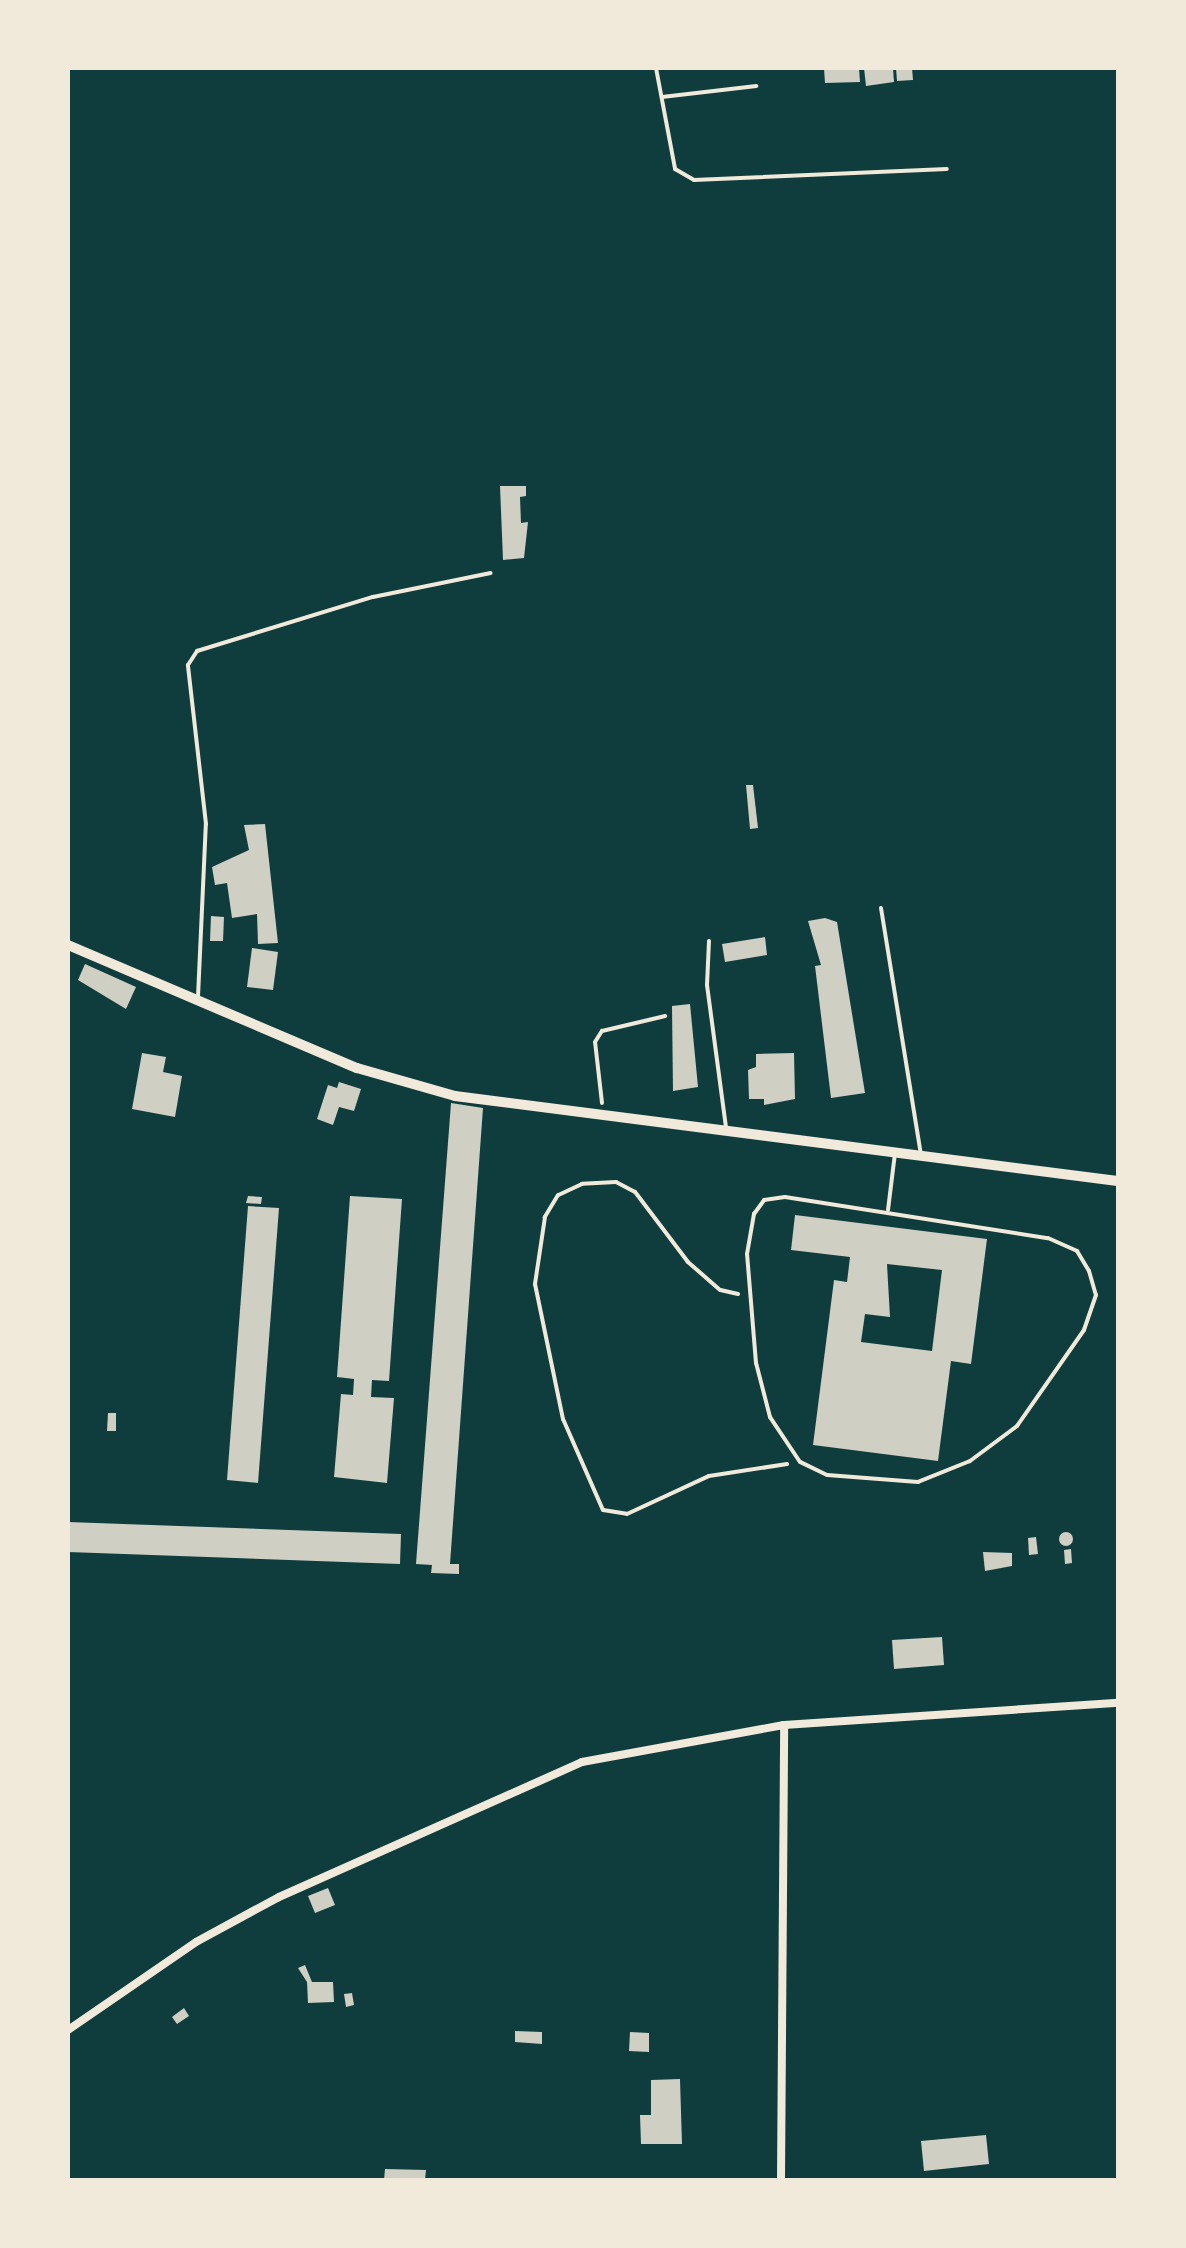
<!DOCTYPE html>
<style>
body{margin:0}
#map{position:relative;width:1186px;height:2248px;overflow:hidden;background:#0f3d3e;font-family:Poppins,sans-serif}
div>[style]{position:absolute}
.building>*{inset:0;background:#cfcfc3}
.round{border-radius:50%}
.path>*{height:4px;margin:-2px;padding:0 2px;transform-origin:2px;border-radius:2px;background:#f1e9da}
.service>*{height:4px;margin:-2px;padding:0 2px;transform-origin:2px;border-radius:2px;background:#f1e9da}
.minor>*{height:8px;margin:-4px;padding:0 4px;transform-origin:4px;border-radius:4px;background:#f1e9da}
.tertiary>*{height:10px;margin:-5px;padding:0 5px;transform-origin:5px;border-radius:5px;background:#f1e9da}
span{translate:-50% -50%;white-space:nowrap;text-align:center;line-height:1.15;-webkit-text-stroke:10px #f1e9da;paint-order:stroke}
.frame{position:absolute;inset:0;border:70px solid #f1e9da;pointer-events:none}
</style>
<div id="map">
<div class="building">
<i style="clip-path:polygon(824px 68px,859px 68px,860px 82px,825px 83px)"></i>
<i style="clip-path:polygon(864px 68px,893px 68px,894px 82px,866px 86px)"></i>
<i style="clip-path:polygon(896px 68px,912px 68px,913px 80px,897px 81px)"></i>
<i style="clip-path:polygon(500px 486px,526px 486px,526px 496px,520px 497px,521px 523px,528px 522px,524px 558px,503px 560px)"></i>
<i style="clip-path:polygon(746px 785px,753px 785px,758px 828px,750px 829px)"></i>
<i style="clip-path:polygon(265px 824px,278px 943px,258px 944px,257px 914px,232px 918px,227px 883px,215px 885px,212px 867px,249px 850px,244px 825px)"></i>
<i style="clip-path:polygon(211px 916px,224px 917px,223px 941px,210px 941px)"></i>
<i style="clip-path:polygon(825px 918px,837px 922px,865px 1093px,831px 1098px,815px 966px,821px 965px,808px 921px)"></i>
<i style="clip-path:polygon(765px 937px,767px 955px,725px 962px,722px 944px)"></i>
<i style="clip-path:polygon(252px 948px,278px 952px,273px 990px,247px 987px)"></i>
<i style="clip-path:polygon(85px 964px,136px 987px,126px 1009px,78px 980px)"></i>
<i style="clip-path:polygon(690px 1004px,698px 1087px,673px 1091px,672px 1006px)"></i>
<i style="clip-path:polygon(142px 1053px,166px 1057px,163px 1072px,182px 1076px,175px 1117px,132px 1109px)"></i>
<i style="clip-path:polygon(794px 1053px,795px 1099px,764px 1105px,764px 1099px,749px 1099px,748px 1070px,756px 1067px,756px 1054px)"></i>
<i style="clip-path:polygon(339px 1082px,361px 1089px,354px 1111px,339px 1107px,333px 1125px,317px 1119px,328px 1085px,337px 1088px)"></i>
<i style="clip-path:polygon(451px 1103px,483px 1108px,450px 1564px,459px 1564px,459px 1574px,431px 1573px,432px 1565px,416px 1564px)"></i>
<i style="clip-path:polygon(248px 1196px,262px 1197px,261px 1204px,246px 1203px)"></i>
<i style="clip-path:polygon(350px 1196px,402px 1199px,389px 1381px,372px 1380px,371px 1397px,394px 1398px,387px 1483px,334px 1477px,341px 1394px,353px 1395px,354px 1379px,337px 1377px)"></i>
<i style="clip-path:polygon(248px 1206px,279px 1208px,258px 1483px,227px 1480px)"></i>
<i style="clip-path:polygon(evenodd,795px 1215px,987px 1239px,971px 1364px,951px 1361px,938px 1461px,813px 1445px,834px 1280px,847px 1282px,850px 1257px,791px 1250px,795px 1215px,887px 1264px,942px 1270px,932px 1351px,861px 1342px,865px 1314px,890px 1317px,887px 1264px)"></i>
<i style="clip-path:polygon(108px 1413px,116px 1413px,116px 1431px,107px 1431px)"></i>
<i style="clip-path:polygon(68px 1522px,401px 1534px,400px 1564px,68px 1552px)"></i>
<i class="round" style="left:1059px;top:1532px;width:14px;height:14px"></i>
<i style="clip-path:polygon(1036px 1537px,1038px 1554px,1029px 1555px,1028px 1538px)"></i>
<i style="clip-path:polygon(1071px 1549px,1072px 1563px,1065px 1564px,1064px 1550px)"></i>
<i style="clip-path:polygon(983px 1552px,1012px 1553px,1012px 1566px,985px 1571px)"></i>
<i style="clip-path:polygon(942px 1637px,944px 1665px,894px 1669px,892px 1640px)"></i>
<i style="clip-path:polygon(328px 1888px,335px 1905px,315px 1913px,308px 1896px)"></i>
<i style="clip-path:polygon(305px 1965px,312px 1982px,333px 1982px,334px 2002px,308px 2003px,307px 1982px,298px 1968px)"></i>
<i style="clip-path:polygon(352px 1993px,354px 2005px,346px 2007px,344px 1994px)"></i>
<i style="clip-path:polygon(184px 2008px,189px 2016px,177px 2024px,172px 2017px)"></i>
<i style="clip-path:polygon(515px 2031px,542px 2032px,542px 2044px,515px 2042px)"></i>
<i style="clip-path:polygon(630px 2032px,649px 2033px,649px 2052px,629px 2051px)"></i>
<i style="clip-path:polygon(680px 2079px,682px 2144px,641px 2144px,640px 2115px,651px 2115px,651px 2080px)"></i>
<i style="clip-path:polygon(986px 2135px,989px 2164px,924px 2171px,921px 2141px)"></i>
<i style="clip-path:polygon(385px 2169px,426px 2170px,425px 2180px,384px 2180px)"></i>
</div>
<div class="path">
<i style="left:602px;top:1103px;width:61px;rotate:-96.5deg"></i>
<i style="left:595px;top:1042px;width:13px;rotate:-58deg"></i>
<i style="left:602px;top:1031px;width:65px;rotate:-13.4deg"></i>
<i style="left:738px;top:1294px;width:18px;rotate:-167deg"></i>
<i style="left:720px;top:1290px;width:43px;rotate:-138.8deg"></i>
<i style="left:688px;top:1262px;width:88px;rotate:-127.1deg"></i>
<i style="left:635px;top:1192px;width:21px;rotate:-152deg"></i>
<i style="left:616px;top:1182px;width:34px;rotate:177deg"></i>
<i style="left:582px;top:1184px;width:26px;rotate:155deg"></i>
<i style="left:558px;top:1195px;width:26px;rotate:121deg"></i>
<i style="left:545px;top:1217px;width:68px;rotate:98.5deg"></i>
<i style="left:535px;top:1284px;width:138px;rotate:78.3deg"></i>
<i style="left:563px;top:1419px;width:99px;rotate:66.3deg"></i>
<i style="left:603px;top:1510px;width:24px;rotate:9deg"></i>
<i style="left:627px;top:1514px;width:90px;rotate:-24.9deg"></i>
<i style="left:709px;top:1476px;width:79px;rotate:-8.7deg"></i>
</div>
<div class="service">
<i style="left:656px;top:68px;width:103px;rotate:79.3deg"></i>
<i style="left:675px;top:169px;width:22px;rotate:30deg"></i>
<i style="left:694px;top:180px;width:253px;rotate:-2.5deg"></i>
<i style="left:662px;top:97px;width:95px;rotate:-6.7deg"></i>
<i style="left:881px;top:908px;width:250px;rotate:80.8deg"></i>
<i style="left:709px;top:941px;width:44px;rotate:92.6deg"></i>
<i style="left:707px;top:985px;width:143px;rotate:82.4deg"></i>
<i style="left:198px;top:997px;width:173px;rotate:-87.4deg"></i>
<i style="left:206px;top:824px;width:160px;rotate:-96.5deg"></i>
<i style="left:188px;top:665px;width:17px;rotate:-57deg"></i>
<i style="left:197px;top:651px;width:184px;rotate:-17.1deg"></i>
<i style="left:373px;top:597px;width:120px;rotate:-11.5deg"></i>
<i style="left:785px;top:1197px;width:266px;rotate:8.9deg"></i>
<i style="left:1048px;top:1238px;width:32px;rotate:24deg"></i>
<i style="left:1077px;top:1251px;width:23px;rotate:59deg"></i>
<i style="left:1089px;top:1271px;width:25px;rotate:74deg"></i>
<i style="left:1096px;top:1295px;width:37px;rotate:109deg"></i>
<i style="left:1084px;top:1330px;width:117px;rotate:124.9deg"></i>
<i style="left:1017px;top:1426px;width:59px;rotate:143.3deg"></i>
<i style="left:970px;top:1461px;width:56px;rotate:158deg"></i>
<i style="left:918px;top:1482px;width:91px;rotate:-175.6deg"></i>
<i style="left:827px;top:1475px;width:30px;rotate:-154deg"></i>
<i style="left:800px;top:1462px;width:54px;rotate:-123.7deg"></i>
<i style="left:770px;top:1417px;width:56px;rotate:-104.5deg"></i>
<i style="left:756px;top:1363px;width:109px;rotate:-94.7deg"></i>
<i style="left:747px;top:1254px;width:41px;rotate:-80.1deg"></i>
<i style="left:754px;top:1214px;width:17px;rotate:-54deg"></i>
<i style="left:764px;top:1200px;width:21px;rotate:-8deg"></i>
<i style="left:888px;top:1210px;width:57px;rotate:-83deg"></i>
</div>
<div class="minor">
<i style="left:68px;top:2030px;width:155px;rotate:-34.5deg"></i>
<i style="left:196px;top:1942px;width:94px;rotate:-28.5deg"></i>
<i style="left:279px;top:1897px;width:332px;rotate:-24deg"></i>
<i style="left:582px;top:1762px;width:205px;rotate:-10.4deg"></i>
<i style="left:784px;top:1725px;width:335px;rotate:-3.8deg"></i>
<i style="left:781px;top:2180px;width:455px;rotate:-89.6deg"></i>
</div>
<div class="tertiary">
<i style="left:68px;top:945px;width:314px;rotate:23.1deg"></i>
<i style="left:357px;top:1068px;width:102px;rotate:15.9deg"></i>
<i style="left:455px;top:1096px;width:668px;rotate:7.31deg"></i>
</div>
<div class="frame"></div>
</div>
